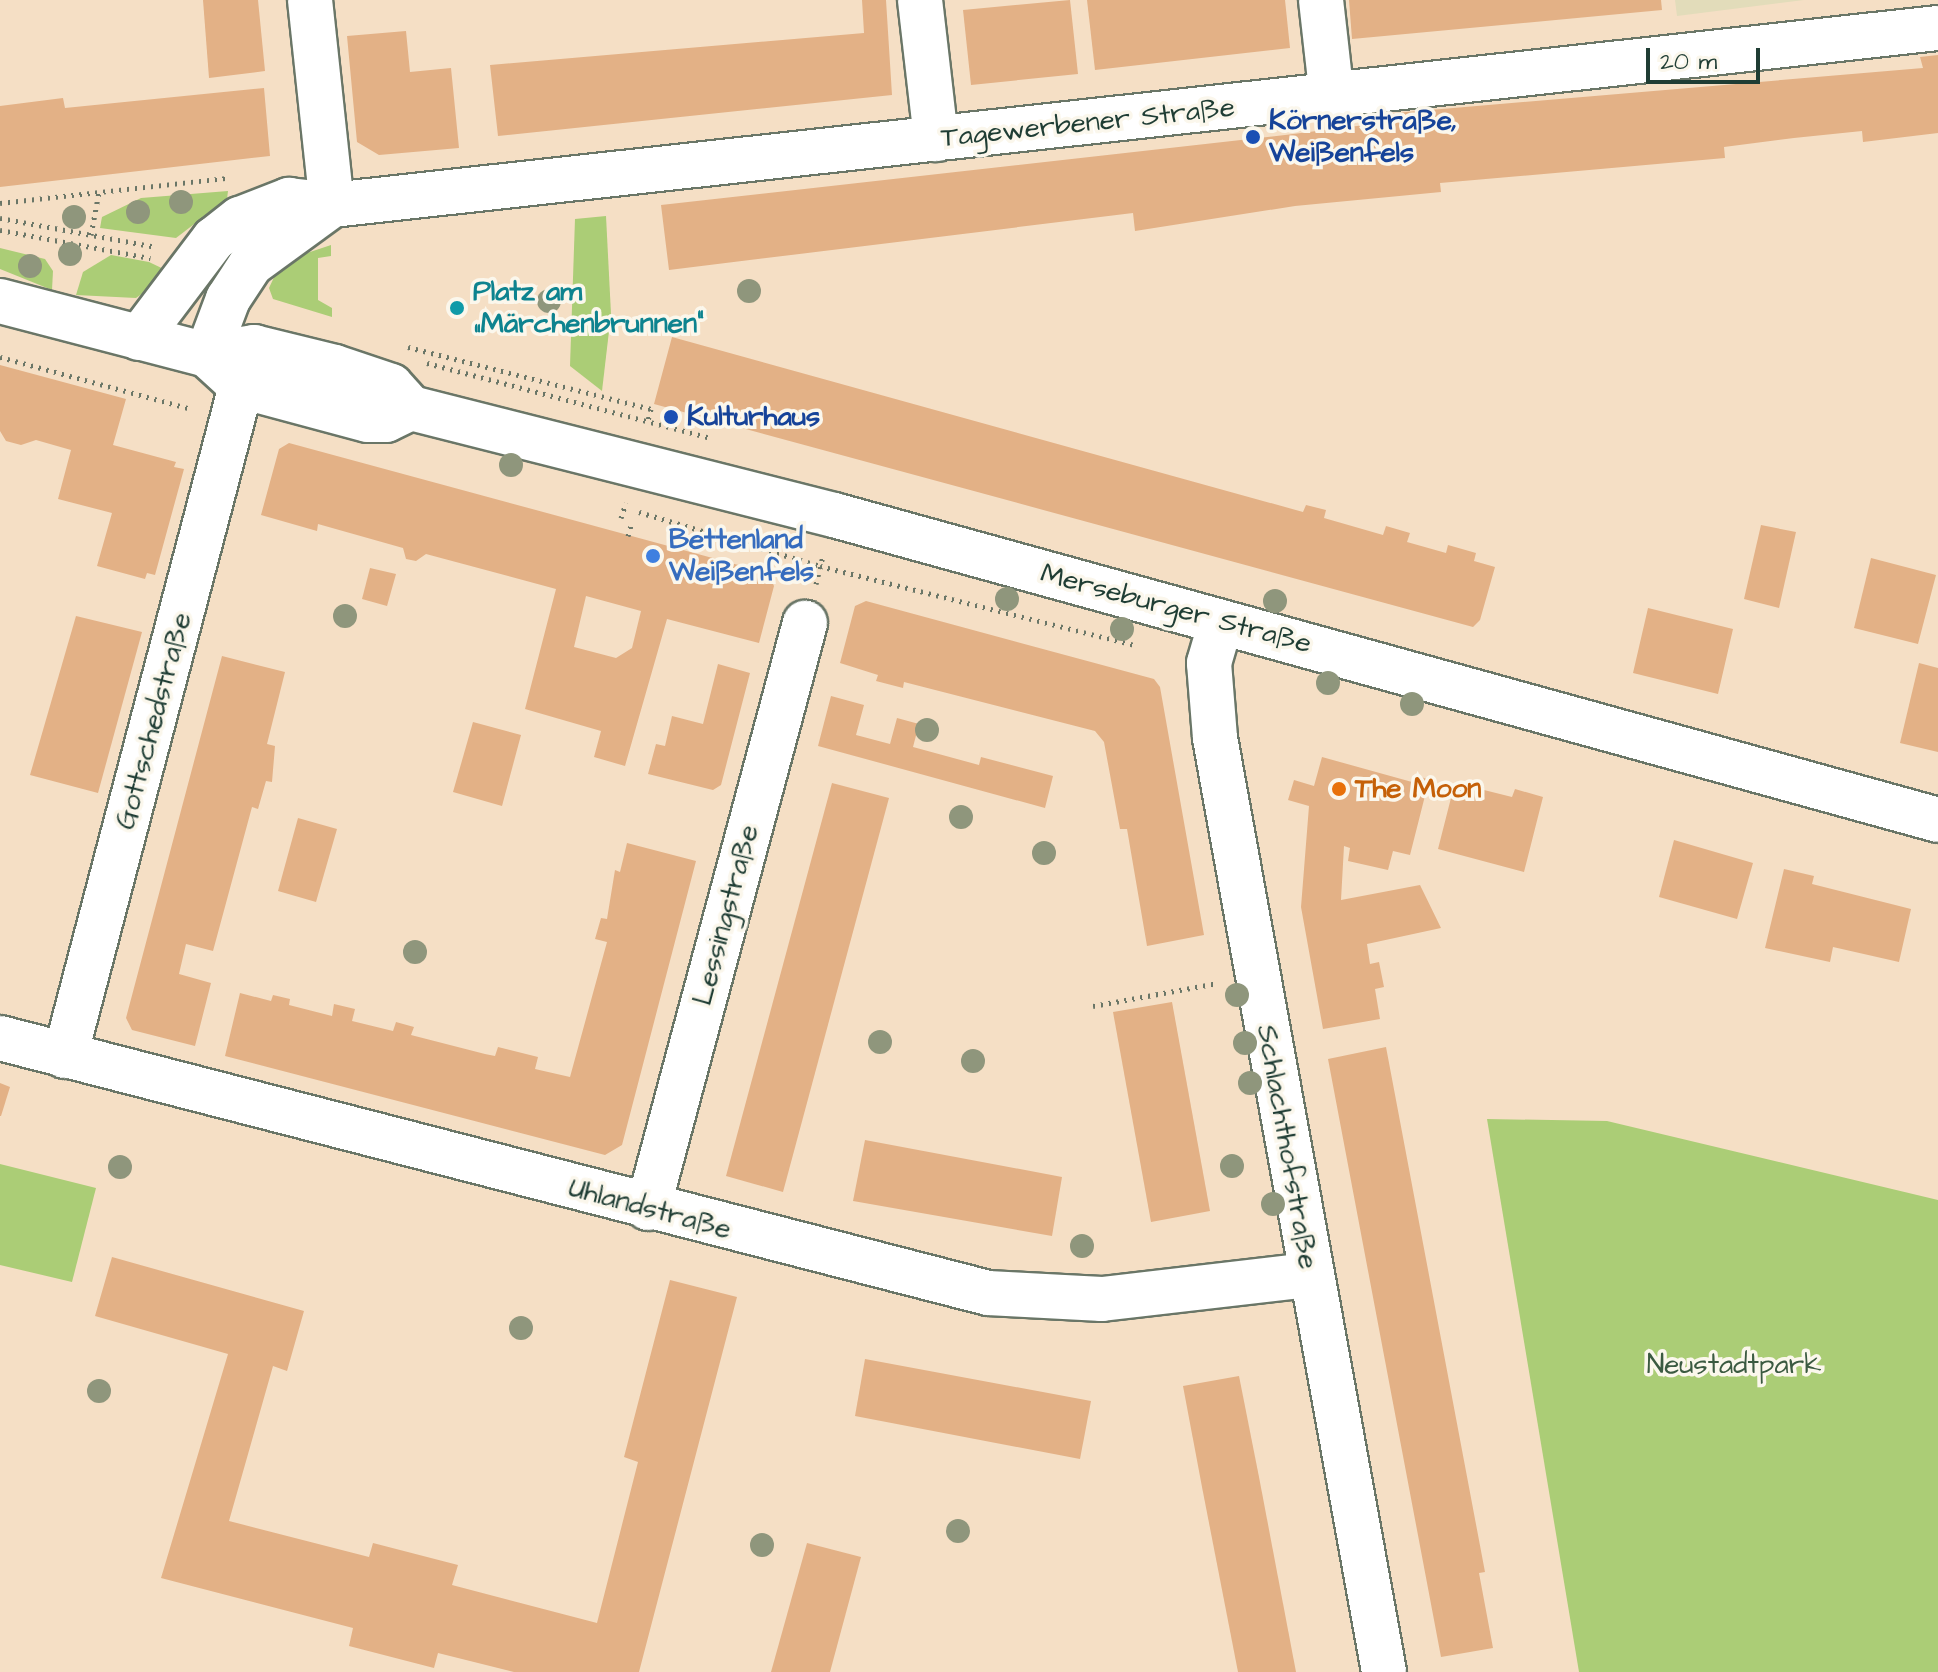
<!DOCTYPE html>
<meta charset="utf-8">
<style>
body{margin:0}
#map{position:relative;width:1938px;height:1672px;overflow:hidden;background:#f5dfc5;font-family:"Architects Daughter",sans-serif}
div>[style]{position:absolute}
.built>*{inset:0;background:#e2dcba}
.green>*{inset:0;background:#abcd76}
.building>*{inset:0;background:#e3b186}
.path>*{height:5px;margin-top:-2.5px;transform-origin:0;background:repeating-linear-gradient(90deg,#6a7667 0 2px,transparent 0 8px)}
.roads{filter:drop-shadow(2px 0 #6a7667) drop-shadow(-2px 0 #6a7667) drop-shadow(0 2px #6a7667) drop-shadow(0 -2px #6a7667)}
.minor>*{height:44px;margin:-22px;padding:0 22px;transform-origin:22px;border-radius:22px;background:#fff}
.major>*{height:44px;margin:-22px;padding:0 22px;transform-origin:22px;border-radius:22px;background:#fff}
.trees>*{width:24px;height:24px;margin:-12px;border-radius:50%;background:#8f967c}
.dots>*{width:22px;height:22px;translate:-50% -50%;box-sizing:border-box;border:4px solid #fbf7ec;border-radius:50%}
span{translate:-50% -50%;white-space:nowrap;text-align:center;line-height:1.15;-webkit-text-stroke:7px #fbf7ec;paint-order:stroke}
.transit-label{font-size:28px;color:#164399;font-weight:700}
.left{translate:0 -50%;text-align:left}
.street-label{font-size:28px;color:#1f3d34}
.culture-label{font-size:28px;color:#0d838f;font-weight:700}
.shop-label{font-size:28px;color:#366cbe;font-weight:700}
.food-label{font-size:28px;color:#c56008;font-weight:700}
.park-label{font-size:28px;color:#3b5a41}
.scale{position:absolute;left:1646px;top:48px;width:114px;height:36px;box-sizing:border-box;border:4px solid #1f3d34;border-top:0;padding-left:10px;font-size:24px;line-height:28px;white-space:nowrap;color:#1f3d34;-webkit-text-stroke:6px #fbf7ec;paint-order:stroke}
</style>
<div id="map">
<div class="built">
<i style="clip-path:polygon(1675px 0,1804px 0,1677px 16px)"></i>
</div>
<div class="green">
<i style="clip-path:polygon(228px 191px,227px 199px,176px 238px,100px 228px,102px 217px,141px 198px)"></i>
<i style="clip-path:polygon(606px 216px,611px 314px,602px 391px,570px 366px,575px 219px)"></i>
<i style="clip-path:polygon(331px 245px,331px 256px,318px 258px,318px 300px,332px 308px,332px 317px,273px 299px,269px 288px,276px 273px,298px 256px)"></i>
<i style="clip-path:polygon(0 248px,45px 259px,53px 271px,52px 290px,0 269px)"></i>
<i style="clip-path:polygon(111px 255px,149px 262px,172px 273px,136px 298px,76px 295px,83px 272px)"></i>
<i style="clip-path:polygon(1487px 1119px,1607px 1121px,1938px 1200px,1938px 1672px,1579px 1672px)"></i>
<i style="clip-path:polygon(0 1164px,96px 1188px,72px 1282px,0 1265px)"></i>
</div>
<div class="building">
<i style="clip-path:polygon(203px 0,258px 0,265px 71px,209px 78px)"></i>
<i style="clip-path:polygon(862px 0,886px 0,892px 95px,498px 136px,490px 65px,864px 33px)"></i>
<i style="clip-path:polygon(1070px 0,1078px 74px,971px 85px,963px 10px)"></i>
<i style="clip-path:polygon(1087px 0,1285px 0,1290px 48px,1095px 70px)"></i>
<i style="clip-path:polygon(1349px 0,1661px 0,1662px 10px,1352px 39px)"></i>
<i style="clip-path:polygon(406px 31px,410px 72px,451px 68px,459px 148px,379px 155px,357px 142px,347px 36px)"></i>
<i style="clip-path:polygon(1938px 55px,1938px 133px,1863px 142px,1862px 131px,1794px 138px,1724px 147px,1725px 158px,1440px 183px,1441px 192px,1295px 206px,1135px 231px,1133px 213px,669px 270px,661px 205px,1285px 135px,1373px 124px,1372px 115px,1923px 68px,1920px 57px)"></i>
<i style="clip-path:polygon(264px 88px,270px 156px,0 187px,0 106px,63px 98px,65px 108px)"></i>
<i style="clip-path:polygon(672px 337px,1303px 512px,1306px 505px,1326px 510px,1324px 518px,1383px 535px,1386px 526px,1410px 533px,1407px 542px,1446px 553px,1448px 545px,1476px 553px,1474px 561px,1495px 567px,1480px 620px,1473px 627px,654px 404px)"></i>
<i style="clip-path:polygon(0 365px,126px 399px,113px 445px,176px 462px,174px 467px,184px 469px,155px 575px,147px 573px,145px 579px,97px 566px,112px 513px,58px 499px,71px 450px,36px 440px,21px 445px,6px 441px,0 431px)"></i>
<i style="clip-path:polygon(evenodd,289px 443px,768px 573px,774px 586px,759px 643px,667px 619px,625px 766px,594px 757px,601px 731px,525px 709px,556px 589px,426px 554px,416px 561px,406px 559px,403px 548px,318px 524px,317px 531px,261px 515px,279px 449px,289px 443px,586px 596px,641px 611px,632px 648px,616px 658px,574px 647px,586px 596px)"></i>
<i style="clip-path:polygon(1761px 525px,1796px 532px,1779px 608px,1744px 599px)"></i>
<i style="clip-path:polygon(1871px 558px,1936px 575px,1918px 644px,1854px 628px)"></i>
<i style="clip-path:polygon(370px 568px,396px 574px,387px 606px,362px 599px)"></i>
<i style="clip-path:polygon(866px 601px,1154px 679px,1160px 687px,1204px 935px,1147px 946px,1127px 829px,1120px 829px,1104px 742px,1095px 731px,904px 682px,903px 688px,876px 681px,878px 675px,840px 663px,855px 606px)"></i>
<i style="clip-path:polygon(1648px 608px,1733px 629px,1718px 694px,1633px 673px)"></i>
<i style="clip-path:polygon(76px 616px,142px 632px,98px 793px,30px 775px)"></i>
<i style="clip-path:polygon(222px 656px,285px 672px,267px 744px,275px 746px,272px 782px,266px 781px,258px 809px,252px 807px,213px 951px,186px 944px,179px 974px,211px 983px,195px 1046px,132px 1030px,126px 1018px)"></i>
<i style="clip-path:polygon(1919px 663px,1938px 668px,1938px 752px,1900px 743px)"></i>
<i style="clip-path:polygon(718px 664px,750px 673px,721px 785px,713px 790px,648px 774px,656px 744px,665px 746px,672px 716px,703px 724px)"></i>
<i style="clip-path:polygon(831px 696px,864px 705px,856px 735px,890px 744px,897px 718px,919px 724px,913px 747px,979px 765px,981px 757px,1053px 776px,1045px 808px,818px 746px)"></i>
<i style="clip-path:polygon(473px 722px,521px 735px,502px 806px,453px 792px)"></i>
<i style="clip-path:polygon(1322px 757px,1412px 782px,1414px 774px,1429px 780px,1410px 855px,1393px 851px,1388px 870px,1348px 861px,1350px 848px,1344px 846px,1341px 900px,1420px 885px,1441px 928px,1367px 944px,1370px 964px,1379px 962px,1384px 987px,1375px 989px,1380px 1019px,1323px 1029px,1301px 907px,1309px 806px,1288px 800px,1294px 780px,1314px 786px)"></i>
<i style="clip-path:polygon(832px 783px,889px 798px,783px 1192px,726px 1176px)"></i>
<i style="clip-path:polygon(1468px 786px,1512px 797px,1515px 789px,1543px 797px,1524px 872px,1438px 849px,1452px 794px)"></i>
<i style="clip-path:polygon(298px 818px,337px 829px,316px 902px,278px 891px)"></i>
<i style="clip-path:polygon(1674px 840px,1753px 863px,1737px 919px,1659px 897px)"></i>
<i style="clip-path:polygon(627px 843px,696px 861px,622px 1145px,605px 1155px,225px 1056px,240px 993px,271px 1001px,273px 995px,290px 999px,289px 1005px,332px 1016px,334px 1004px,355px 1009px,352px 1021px,393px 1031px,396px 1022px,414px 1027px,411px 1035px,485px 1054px,495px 1056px,498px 1047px,538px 1057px,535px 1069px,570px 1077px,607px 942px,595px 939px,601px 918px,607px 919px,615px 870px,620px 872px)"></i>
<i style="clip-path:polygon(1784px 869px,1814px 876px,1812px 884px,1911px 909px,1899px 962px,1833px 947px,1830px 962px,1765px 948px)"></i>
<i style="clip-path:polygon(1172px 1002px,1210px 1211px,1151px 1222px,1113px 1012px)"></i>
<i style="clip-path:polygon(1386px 1047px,1485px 1572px,1479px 1573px,1493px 1648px,1441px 1657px,1328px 1059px)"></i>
<i style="clip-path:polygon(0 1083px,10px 1087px,1px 1116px,0 1116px)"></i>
<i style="clip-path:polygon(865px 1140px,1062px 1177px,1052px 1236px,853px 1201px)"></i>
<i style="clip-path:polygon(112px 1257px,304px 1311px,287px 1371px,273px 1366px,229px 1521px,369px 1557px,373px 1543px,458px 1565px,452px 1585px,597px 1623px,638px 1462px,624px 1457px,670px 1280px,737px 1297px,639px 1672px,514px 1672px,438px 1653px,434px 1668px,349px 1646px,353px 1628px,161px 1578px,228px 1354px,95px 1316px)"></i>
<i style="clip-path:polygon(865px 1359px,1091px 1401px,1080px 1459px,855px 1416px)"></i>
<i style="clip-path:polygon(1239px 1376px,1259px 1477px,1296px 1672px,1238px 1672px,1202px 1487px,1183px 1386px)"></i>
<i style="clip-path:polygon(807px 1543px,861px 1557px,830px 1672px,771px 1672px)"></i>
</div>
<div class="path">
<i style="left:0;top:203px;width:229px;rotate:-6.3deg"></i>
<i style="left:0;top:218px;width:159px;rotate:10.5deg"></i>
<i style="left:0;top:230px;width:153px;rotate:10.6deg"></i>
<i style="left:91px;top:235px;width:44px;rotate:-79.5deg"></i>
<i style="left:408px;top:347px;width:251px;rotate:14.3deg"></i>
<i style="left:651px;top:409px;width:11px;rotate:105deg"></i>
<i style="left:0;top:357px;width:199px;rotate:15.2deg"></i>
<i style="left:427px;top:363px;width:294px;rotate:14.8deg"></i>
<i style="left:639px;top:512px;width:189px;rotate:16.6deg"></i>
<i style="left:820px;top:566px;width:325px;rotate:14.1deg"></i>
<i style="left:621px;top:518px;width:16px;rotate:-72deg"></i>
<i style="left:628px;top:536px;width:15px;rotate:-74deg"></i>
<i style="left:816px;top:584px;width:30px;rotate:-76deg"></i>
<i style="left:1093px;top:1006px;width:127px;rotate:-10.4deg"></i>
</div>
<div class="roads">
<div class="minor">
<i style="left:310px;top:0;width:206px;rotate:83.9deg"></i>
<i style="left:920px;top:0;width:140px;rotate:83.4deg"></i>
<i style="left:1321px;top:0;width:99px;rotate:83.6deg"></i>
<i style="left:139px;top:338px;width:124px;rotate:-52.9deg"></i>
<i style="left:214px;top:239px;width:33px;rotate:-38deg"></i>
<i style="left:240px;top:219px;width:53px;rotate:-21.2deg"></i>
<i style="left:289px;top:200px;width:43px;rotate:6.6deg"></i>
<i style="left:332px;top:205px;width:1616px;rotate:-6.29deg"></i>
<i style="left:207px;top:355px;width:60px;rotate:-69.4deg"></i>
<i style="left:228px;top:299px;width:42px;rotate:-56.7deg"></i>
<i style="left:251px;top:264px;width:100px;rotate:-36.1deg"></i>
<i style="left:1221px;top:622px;width:43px;rotate:106.3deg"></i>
<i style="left:1209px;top:663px;width:75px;rotate:85.4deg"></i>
<i style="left:1215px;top:738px;width:949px;rotate:79.74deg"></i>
<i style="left:0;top:1038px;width:1020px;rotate:14.47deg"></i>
<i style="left:988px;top:1293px;width:114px;rotate:3deg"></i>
<i style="left:1102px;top:1299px;width:209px;rotate:-6.6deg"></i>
<i style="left:65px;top:1056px;width:693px;rotate:-75.28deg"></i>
<i style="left:648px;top:1208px;width:606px;rotate:-74.98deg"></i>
</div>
<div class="major">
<i style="left:0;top:301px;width:214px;rotate:14.6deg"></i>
<i style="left:207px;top:355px;width:48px;rotate:-9.7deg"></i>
<i style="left:254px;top:347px;width:83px;rotate:13.9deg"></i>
<i style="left:335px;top:367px;width:59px;rotate:18.7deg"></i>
<i style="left:391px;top:386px;width:30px;rotate:48deg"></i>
<i style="left:411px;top:408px;width:436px;rotate:14.2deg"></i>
<i style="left:834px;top:515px;width:1145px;rotate:15.44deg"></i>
<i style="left:207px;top:355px;width:46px;rotate:42.4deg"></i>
<i style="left:241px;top:386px;width:131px;rotate:15deg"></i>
<i style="left:368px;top:420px;width:18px"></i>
<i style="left:386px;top:420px;width:28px;rotate:-26deg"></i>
</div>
</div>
<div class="trees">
<i style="left:181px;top:202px"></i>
<i style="left:138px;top:212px"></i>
<i style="left:74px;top:217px"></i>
<i style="left:70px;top:254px"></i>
<i style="left:30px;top:266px"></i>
<i style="left:749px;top:291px"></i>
<i style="left:549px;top:301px"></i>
<i style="left:511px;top:465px"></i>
<i style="left:1007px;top:599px"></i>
<i style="left:1275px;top:601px"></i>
<i style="left:345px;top:616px"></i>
<i style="left:1122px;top:629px"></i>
<i style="left:1328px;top:683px"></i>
<i style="left:1412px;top:704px"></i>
<i style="left:927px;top:730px"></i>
<i style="left:961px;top:817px"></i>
<i style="left:1044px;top:853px"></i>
<i style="left:415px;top:952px"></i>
<i style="left:1237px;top:995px"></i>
<i style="left:880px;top:1042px"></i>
<i style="left:1245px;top:1043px"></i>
<i style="left:973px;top:1061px"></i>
<i style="left:1250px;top:1083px"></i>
<i style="left:1232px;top:1166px"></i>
<i style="left:120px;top:1167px"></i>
<i style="left:1273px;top:1204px"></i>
<i style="left:1082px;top:1246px"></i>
<i style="left:521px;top:1328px"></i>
<i style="left:99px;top:1391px"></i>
<i style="left:958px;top:1531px"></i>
<i style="left:762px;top:1545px"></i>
</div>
<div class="dots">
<i style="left:1253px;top:137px;background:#1a4fb4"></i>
<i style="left:457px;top:308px;background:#0f9aa8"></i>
<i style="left:671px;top:417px;background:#1a4fb4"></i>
<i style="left:653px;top:556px;background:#3f7fe0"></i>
<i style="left:1339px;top:789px;background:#e8710a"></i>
</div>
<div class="transit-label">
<span class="left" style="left:1269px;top:137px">Körnerstraße,<br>Weißenfels</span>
<span class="left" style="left:687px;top:417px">Kulturhaus</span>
</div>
<div class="street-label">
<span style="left:1088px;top:123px;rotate:-6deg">Tagewerbener Straße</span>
<span style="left:1176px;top:609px;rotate:15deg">Merseburger Straße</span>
<span style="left:154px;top:721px;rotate:-75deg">Gottschedstraße</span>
<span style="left:726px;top:915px;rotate:-75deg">Lessingstraße</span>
<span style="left:1287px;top:1147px;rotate:80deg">Schlachthofstraße</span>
<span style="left:650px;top:1209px;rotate:15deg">Uhlandstraße</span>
</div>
<div class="culture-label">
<span class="left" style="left:473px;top:308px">Platz am<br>„Märchenbrunnen“</span>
</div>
<div class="shop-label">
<span class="left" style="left:669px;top:556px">Bettenland<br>Weißenfels</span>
</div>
<div class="food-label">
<span class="left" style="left:1355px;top:789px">The Moon</span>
</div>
<div class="park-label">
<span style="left:1734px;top:1365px">Neustadtpark</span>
</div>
<div class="scale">20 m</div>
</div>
